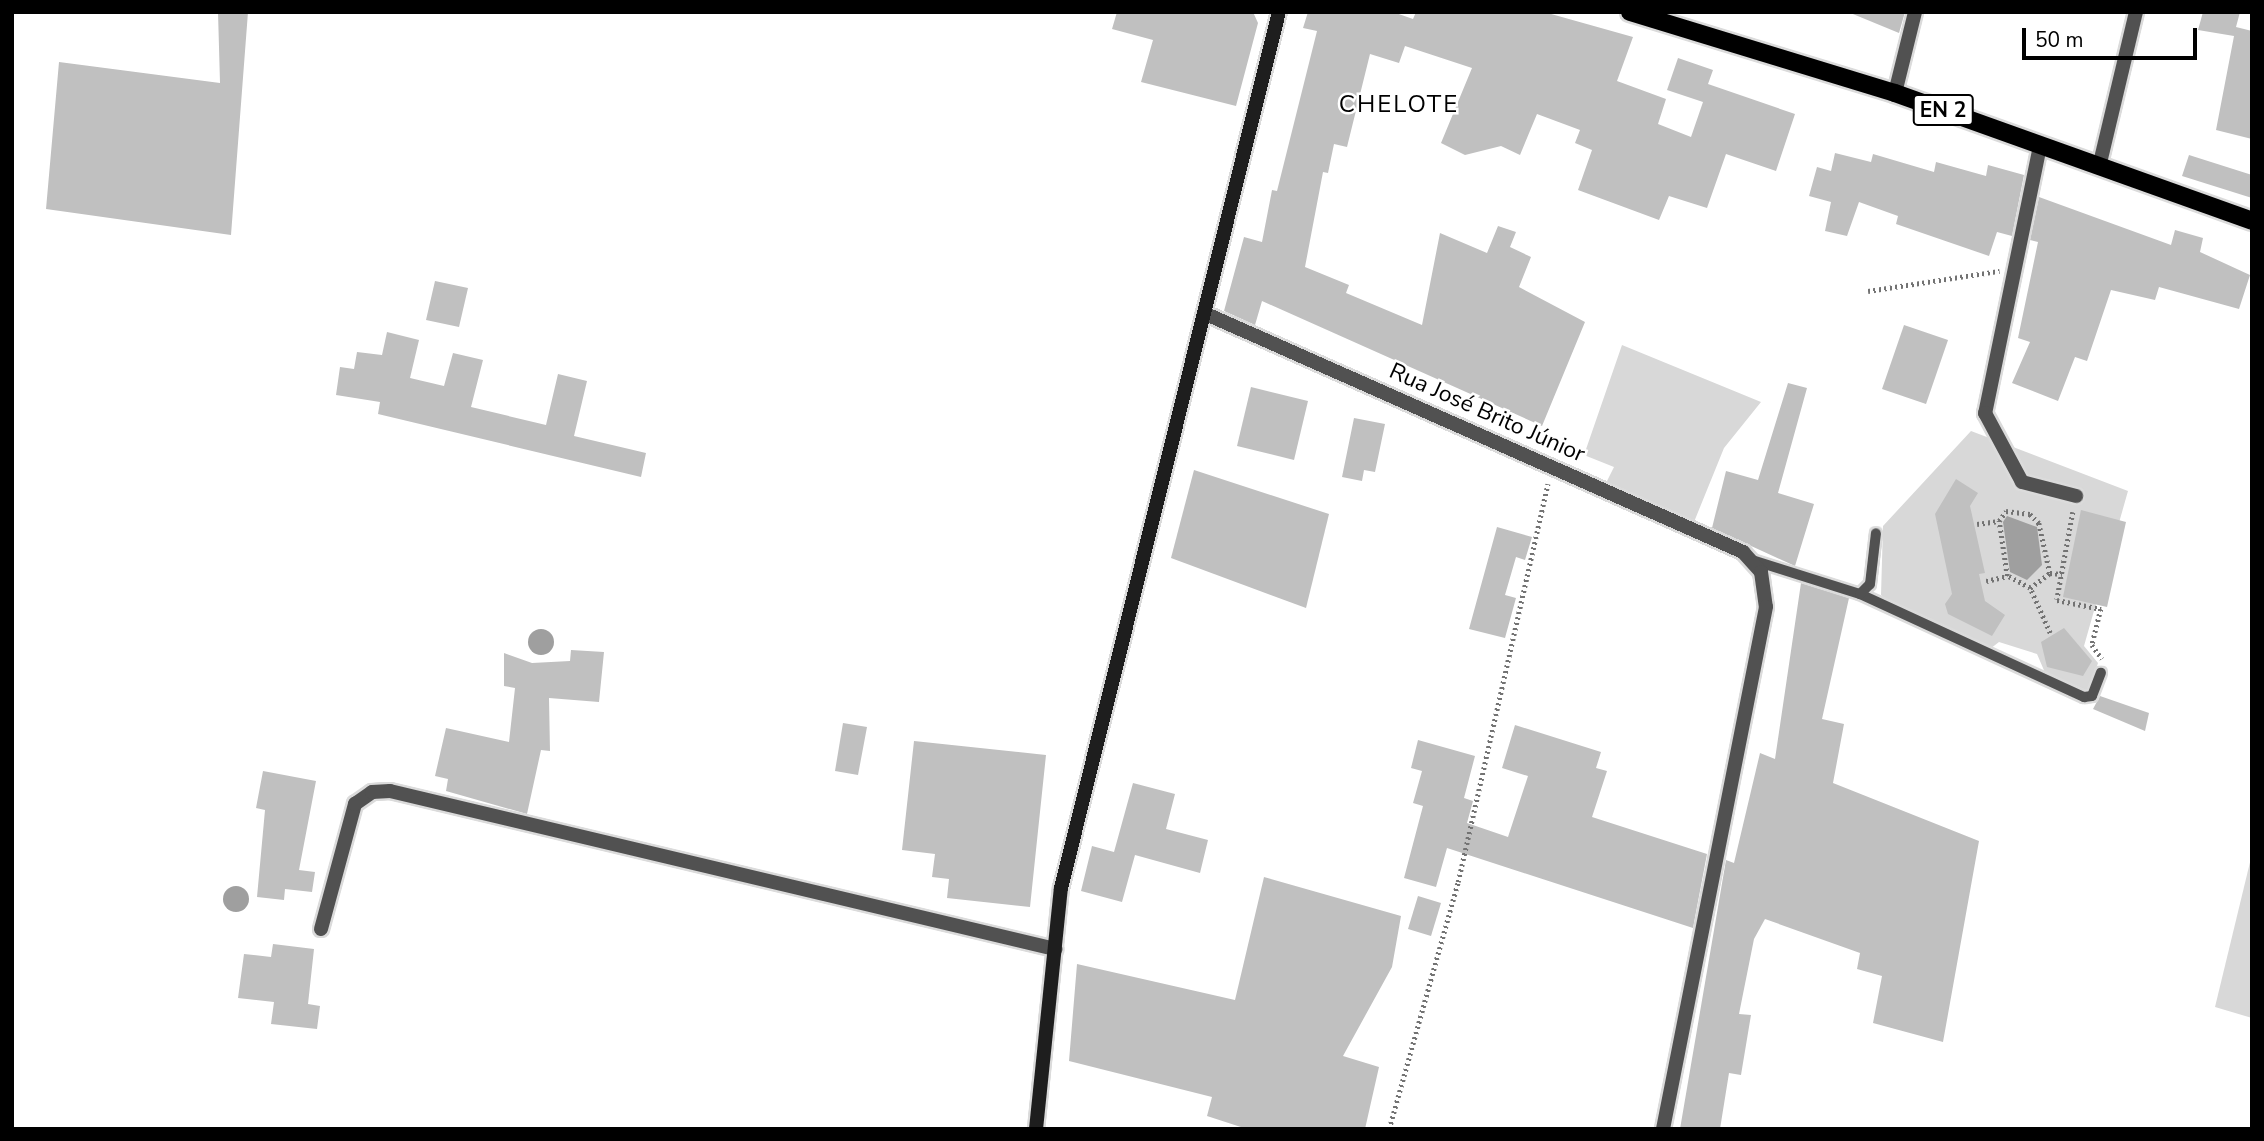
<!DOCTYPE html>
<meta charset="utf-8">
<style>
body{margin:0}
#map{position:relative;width:2264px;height:1141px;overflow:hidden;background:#fff;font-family:"Nunito Sans",sans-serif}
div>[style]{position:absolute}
.green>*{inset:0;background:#d8d8d8}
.water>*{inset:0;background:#9f9f9f}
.round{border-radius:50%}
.building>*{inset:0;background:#c0c0c0}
.path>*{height:4.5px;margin-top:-2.25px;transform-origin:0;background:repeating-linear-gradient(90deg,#737373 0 2px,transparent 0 5.5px)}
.roads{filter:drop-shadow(2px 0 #dbdbdb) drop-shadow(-2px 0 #dbdbdb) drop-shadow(0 2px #dbdbdb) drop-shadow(0 -2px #dbdbdb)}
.lane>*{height:10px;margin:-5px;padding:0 5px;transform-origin:5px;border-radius:5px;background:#515151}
.street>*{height:14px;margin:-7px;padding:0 7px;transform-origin:7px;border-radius:7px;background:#515151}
.secondary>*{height:14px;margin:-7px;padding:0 7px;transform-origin:7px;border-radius:7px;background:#1e1e1e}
.primary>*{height:18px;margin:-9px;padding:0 9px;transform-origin:9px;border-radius:9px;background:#000}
span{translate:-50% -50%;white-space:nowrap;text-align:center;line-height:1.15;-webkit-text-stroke:5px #fff;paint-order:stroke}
.shield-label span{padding:2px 5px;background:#fff;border:2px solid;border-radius:5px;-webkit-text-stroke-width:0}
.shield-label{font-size:21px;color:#000;font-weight:700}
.street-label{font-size:23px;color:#000}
.neighbourhood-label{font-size:24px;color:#000;letter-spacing:2px}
.frame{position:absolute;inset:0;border:14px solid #000;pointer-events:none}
.scale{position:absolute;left:2022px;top:28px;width:175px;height:32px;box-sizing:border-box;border:4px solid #000;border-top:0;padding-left:9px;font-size:21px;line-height:24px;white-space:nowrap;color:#000;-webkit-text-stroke:5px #fff;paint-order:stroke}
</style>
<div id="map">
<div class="green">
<i style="clip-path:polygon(1622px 345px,1761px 402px,1724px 448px,1694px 522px,1606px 483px,1614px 467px,1584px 455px)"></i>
<i style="clip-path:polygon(1971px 431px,2128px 491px,2084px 646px,2098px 663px,2088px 693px,2046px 675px,2037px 654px,1999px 642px,1986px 652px,1900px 612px,1881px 595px,1883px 526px)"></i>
<i style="clip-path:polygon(2252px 854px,2252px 1018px,2215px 1007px)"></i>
</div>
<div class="water">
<i style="clip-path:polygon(2007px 516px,2037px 527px,2042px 565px,2027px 580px,2010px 572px,2003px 522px)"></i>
<i class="round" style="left:528px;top:629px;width:26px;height:26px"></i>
<i class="round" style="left:223px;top:886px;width:26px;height:26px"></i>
</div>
<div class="building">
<i style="clip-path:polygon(218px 12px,248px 12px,231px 235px,46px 209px,59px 62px,220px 83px)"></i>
<i style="clip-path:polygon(1117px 12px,1253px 12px,1258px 23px,1236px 106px,1141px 82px,1153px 40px,1112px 29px)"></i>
<i style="clip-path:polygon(1308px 12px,1393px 12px,1413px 19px,1416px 12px,1544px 12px,1633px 37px,1617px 81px,1666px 99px,1658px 124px,1691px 137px,1703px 102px,1667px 90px,1678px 58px,1713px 70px,1708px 84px,1795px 114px,1776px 171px,1726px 154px,1707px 208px,1669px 196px,1659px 220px,1578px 190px,1592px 150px,1575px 143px,1580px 130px,1537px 114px,1520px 155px,1501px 146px,1465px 155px,1441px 143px,1472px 68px,1405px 46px,1399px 63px,1370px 54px,1347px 147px,1334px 144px,1328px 173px,1323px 172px,1305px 267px,1349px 285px,1346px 293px,1422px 325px,1440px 233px,1487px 253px,1498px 226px,1516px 232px,1510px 247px,1531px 257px,1519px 287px,1585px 322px,1542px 426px,1262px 301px,1255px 325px,1224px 311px,1244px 237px,1262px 242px,1272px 190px,1277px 191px,1317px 31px,1303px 28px)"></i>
<i style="clip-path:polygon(1848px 12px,1905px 12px,1899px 33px)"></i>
<i style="clip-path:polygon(2203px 12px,2240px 12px,2236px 27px,2252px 31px,2252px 139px,2216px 130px,2234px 36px,2198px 30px)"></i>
<i style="clip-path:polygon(1835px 153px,1871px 162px,1873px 154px,1934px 172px,1936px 162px,1986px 176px,1988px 165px,2024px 175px,2012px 236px,1997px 232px,1989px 256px,1896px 224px,1898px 216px,1859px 202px,1847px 236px,1825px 231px,1831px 202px,1809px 196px,1817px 167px,1831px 171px)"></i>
<i style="clip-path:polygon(2189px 155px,2252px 175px,2252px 198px,2182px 176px)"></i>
<i style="clip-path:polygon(2039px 197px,2171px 245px,2175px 230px,2203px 238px,2200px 252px,2250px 275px,2239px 309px,2159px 287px,2155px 300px,2111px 290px,2087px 361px,2075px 357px,2058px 401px,2012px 383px,2030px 342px,2018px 338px,2038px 242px,2030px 240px)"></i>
<i style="clip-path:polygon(435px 281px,468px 288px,459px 327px,426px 320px)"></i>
<i style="clip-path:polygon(1904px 325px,1948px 340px,1926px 404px,1882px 389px)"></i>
<i style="clip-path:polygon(387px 332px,419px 340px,410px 378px,444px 386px,453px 353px,483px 360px,471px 407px,546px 425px,558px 374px,587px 381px,574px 436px,646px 453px,641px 477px,378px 414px,380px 402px,336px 395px,340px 367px,354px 369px,357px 352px,382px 355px)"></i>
<i style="clip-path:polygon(1788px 383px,1807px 388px,1778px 493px,1814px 504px,1795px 566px,1712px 528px,1726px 471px,1758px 480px)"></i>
<i style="clip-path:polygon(1251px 387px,1308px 401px,1294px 460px,1237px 446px)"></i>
<i style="clip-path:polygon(1354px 418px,1385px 424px,1375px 472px,1364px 470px,1362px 481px,1342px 477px)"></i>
<i style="clip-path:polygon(1194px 470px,1329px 514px,1306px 608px,1171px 558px)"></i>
<i style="clip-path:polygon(1956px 479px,1978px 493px,1970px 506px,1985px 573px,1979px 574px,1985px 601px,2005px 615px,1992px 636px,1948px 614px,1945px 604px,1952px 594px,1935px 514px)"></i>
<i style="clip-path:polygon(2081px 510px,2126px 522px,2107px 607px,2063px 597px)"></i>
<i style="clip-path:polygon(1497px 527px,1532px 537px,1525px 560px,1516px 557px,1505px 595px,1516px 598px,1505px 638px,1469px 629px)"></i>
<i style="clip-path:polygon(1801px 583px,1849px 598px,1822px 719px,1844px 724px,1833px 783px,1979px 841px,1943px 1042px,1873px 1023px,1882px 976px,1857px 969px,1860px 953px,1765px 919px,1754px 939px,1739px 1014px,1751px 1015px,1741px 1075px,1729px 1073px,1720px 1129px,1680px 1129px,1726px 860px,1734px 863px,1760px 753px,1775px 759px)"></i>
<i style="clip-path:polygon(2064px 628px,2092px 661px,2083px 676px,2047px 667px,2041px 642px)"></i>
<i style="clip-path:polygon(571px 650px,604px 652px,599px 702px,549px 698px,550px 751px,541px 750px,527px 814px,446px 791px,448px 779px,435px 776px,446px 728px,509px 742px,515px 688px,504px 686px,504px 653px,532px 663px,570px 661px)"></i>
<i style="clip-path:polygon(2100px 696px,2149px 713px,2145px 731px,2093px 709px)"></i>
<i style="clip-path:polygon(843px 723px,867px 727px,858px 775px,835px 771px)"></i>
<i style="clip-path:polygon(1515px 725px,1601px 752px,1596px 768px,1607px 771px,1592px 817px,1707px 854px,1693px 928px,1447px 848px,1436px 887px,1404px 878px,1423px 806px,1413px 803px,1422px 771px,1411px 768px,1418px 740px,1475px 756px,1464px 798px,1473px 801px,1467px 823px,1508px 837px,1528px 776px,1502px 768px)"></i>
<i style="clip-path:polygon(914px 741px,1046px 755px,1030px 907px,947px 898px,949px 879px,932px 877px,935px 854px,902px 850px)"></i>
<i style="clip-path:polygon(263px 771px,316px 781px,299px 870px,315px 872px,312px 892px,285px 889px,284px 900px,257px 897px,265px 810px,256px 808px)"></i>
<i style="clip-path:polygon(1133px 783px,1175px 794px,1166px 829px,1208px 840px,1200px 873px,1135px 855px,1122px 902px,1081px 891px,1092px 846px,1114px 852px)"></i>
<i style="clip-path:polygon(1264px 877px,1401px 916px,1392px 967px,1343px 1056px,1379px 1067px,1365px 1129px,1247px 1129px,1207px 1116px,1212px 1097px,1069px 1061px,1077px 964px,1235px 1000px)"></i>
<i style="clip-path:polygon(1418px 896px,1441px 903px,1431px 936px,1408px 929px)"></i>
<i style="clip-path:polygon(273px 944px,314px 949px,308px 1004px,320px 1006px,317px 1029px,271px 1024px,274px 1002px,238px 998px,244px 954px,271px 957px)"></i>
</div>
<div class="path">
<i style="left:1868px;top:291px;width:133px;rotate:-8.7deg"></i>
<i style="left:2073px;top:512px;width:89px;rotate:100.3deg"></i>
<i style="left:2057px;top:600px;width:45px;rotate:11.6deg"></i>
<i style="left:2101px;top:609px;width:37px;rotate:104deg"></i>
<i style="left:2092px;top:645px;width:17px;rotate:54deg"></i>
<i style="left:1977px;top:524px;width:22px;rotate:-8deg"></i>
<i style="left:1986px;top:581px;width:22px;rotate:-13deg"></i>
<i style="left:2030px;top:588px;width:26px;rotate:-152deg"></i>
<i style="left:2007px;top:576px;width:56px;rotate:-98.3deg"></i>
<i style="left:1999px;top:521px;width:12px;rotate:-55deg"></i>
<i style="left:2006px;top:511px;width:24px;rotate:7deg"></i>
<i style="left:2030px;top:514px;width:13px;rotate:45deg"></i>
<i style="left:2039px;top:523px;width:51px;rotate:77.6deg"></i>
<i style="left:2050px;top:633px;width:49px;rotate:-114deg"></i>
<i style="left:2030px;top:588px;width:25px;rotate:-37deg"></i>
<i style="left:2050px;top:573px;width:12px;rotate:5deg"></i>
<i style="left:1389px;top:1129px;width:256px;rotate:-74.4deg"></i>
<i style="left:1458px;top:882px;width:408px;rotate:-77.3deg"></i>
</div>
<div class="roads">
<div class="lane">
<i style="left:1752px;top:560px;width:113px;rotate:17.5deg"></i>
<i style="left:1860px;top:594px;width:247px;rotate:24.7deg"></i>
<i style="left:2084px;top:697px;width:8px;rotate:-7deg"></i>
<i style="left:2092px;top:696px;width:25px;rotate:-69deg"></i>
<i style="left:1860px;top:594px;width:14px;rotate:-45deg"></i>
<i style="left:1870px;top:584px;width:51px;rotate:-83.3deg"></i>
</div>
<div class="street">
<i style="left:1895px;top:93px;width:83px;rotate:-76.1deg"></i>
<i style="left:2040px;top:146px;width:273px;rotate:101.6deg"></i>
<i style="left:1985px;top:413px;width:78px;rotate:61.8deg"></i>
<i style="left:2022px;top:482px;width:56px;rotate:14.5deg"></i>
<i style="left:2099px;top:167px;width:159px;rotate:-76.6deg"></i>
<i style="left:1204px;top:313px;width:590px;rotate:23.91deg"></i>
<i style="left:1743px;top:552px;width:27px;rotate:48deg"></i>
<i style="left:1761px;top:572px;width:35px;rotate:82deg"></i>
<i style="left:1766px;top:607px;width:532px;rotate:101.16deg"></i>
<i style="left:321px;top:929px;width:130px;rotate:-74.8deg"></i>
<i style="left:355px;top:804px;width:21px;rotate:-35deg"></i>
<i style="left:372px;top:792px;width:18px;rotate:-3deg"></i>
<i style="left:390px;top:791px;width:684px;rotate:13.37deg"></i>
</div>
<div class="secondary">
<i style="left:1036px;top:1129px;width:242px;rotate:-84.1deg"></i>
<i style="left:1061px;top:888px;width:903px;rotate:-76.03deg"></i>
</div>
<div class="primary">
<i style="left:1630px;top:12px;width:277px;rotate:17deg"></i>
<i style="left:1895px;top:93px;width:379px;rotate:19.7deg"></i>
</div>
</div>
<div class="shield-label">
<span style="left:1943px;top:110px">EN 2</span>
</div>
<div class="street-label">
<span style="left:1487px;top:413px;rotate:24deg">Rua José Brito Júnior</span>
</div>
<div class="neighbourhood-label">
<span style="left:1399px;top:105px">CHELOTE</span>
</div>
<div class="frame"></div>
<div class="scale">50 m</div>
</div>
